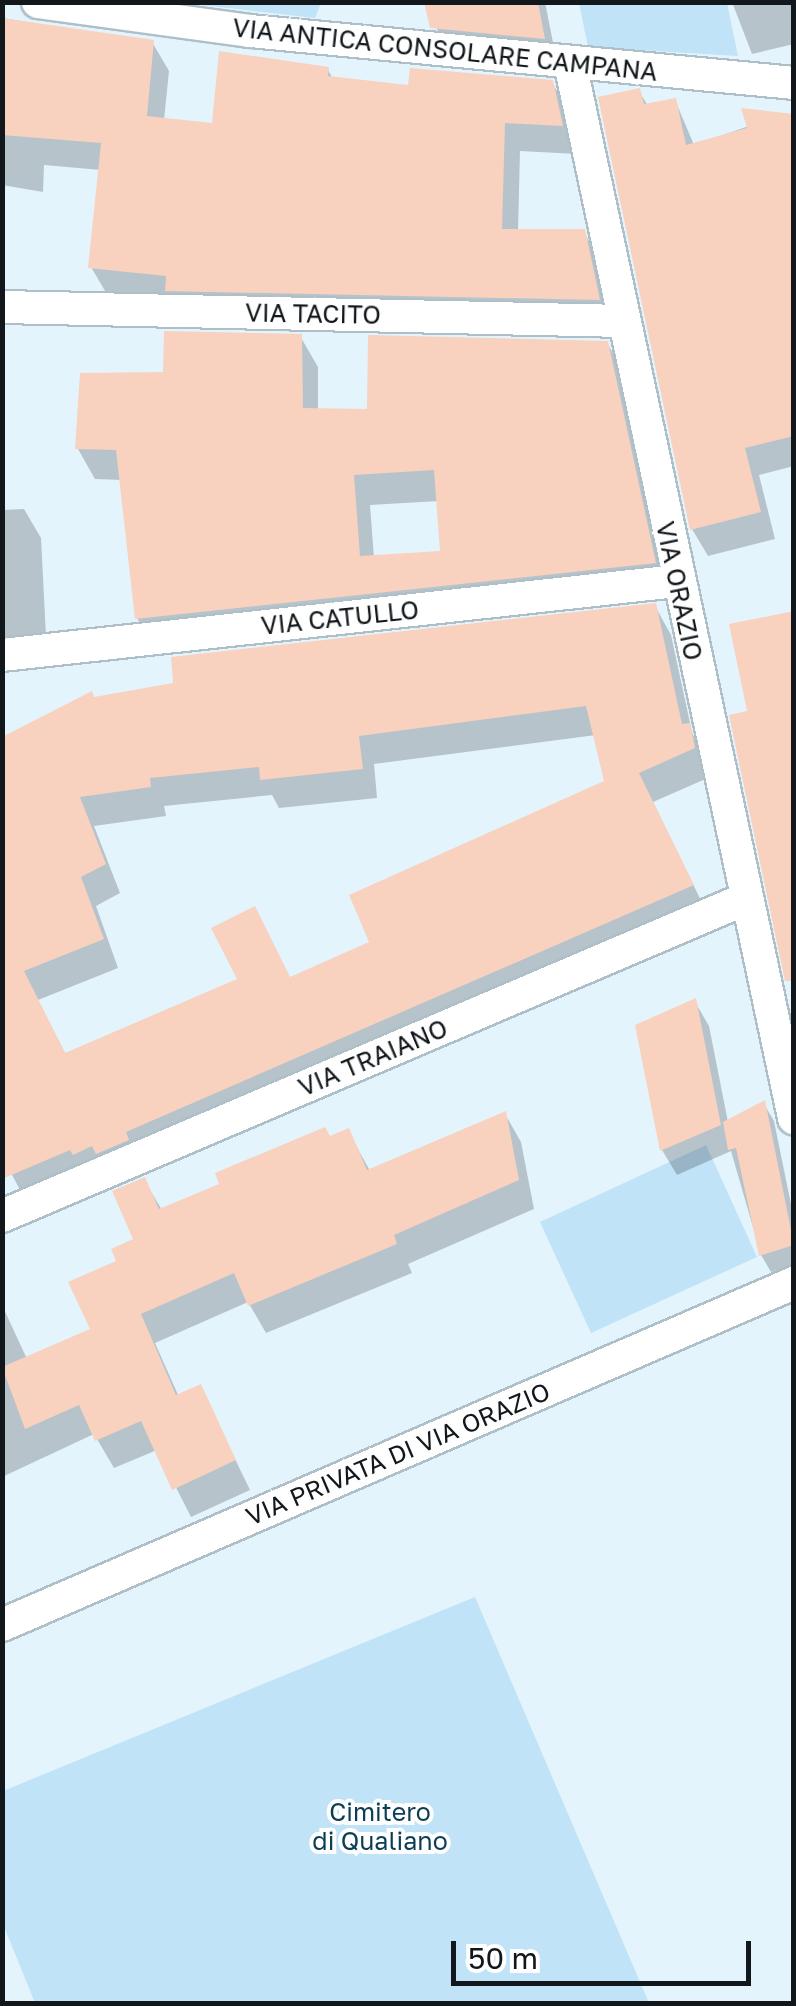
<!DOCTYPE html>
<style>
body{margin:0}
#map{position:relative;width:796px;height:2006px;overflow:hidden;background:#e4f4fd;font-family:"Golos Text",sans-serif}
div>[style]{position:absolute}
.green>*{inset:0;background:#c0e3f7}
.shadow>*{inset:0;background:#0003}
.building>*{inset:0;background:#f8d1bf}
.roads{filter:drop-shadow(2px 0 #afbfc8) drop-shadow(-2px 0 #afbfc8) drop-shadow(0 2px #afbfc8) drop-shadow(0 -2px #afbfc8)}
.street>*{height:32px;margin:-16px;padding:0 16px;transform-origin:16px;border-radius:16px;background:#fff}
span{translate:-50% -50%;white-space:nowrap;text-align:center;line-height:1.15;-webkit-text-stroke:8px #fefefe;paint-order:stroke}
.street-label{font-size:25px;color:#11171a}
.park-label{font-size:25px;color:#0c3d52}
.frame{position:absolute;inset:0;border:5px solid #11171a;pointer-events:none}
.scale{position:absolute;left:451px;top:1941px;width:300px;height:45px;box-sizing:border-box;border:5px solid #11171a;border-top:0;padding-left:12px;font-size:30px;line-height:35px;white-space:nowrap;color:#11171a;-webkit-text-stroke:8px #fefefe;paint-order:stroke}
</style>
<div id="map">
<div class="green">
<i style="clip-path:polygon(184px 3px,321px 2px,321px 3px,315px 18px)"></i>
<i style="clip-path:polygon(579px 3px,727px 3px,738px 56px,588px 47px)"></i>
<i style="clip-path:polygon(706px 1145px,757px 1257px,591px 1333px,540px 1222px)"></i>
<i style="clip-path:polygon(475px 1597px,649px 2003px,35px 2003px,3px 1924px,3px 1791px)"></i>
</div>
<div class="shadow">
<i style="clip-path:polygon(426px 2px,545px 2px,557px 63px,447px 53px)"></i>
<i style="clip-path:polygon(732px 2px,794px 2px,794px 44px,752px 54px)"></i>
<i style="clip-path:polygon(2px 18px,152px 42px,169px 71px,164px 120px,214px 126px,328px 70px,333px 79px,410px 88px,552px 82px,568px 111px,577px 154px,520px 151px,518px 232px,583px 231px,600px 260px,614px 328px,108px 296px,91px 267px,101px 170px,44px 165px,43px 192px,2px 185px)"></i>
<i style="clip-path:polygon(639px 91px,648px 106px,675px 100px,694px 145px,746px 127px,794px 126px,794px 466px,759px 475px,775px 539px,708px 556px,692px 529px)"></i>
<i style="clip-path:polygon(evenodd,300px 336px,318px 367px,318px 411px,369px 411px,607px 343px,625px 374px,671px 593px,155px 649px,137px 618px,122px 480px,95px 479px,78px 449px,166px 374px,300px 336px,439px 501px,442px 553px,374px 558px,370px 505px,439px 501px)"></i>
<i style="clip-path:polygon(24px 509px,41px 538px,47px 656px,2px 658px,2px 510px)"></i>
<i style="clip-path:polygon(evenodd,655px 606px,671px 635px,692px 732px,710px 777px,653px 802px,708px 915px,27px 1203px,2px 1156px,2px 731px,5px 738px,94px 699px,655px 606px,596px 735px,607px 783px,372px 943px,291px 980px,66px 1055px,38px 1000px,118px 968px,96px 906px,120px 893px,94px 826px,166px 816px,164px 806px,272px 795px,279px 808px,377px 798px,374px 764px,596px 735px)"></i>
<i style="clip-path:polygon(695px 1002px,709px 1026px,728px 1122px,764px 1104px,774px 1121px,794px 1219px,794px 1265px,771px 1272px,761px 1255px,731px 1151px,677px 1175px,662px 1150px,638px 1027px)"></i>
<i style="clip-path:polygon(505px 1114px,521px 1142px,534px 1209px,408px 1264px,412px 1273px,266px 1333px,248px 1302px,155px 1343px,179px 1397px,200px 1387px,250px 1490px,191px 1517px,157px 1450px,114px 1468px,94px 1434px,2px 1477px,2px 1305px,27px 1359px,93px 1331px,120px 1262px,137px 1240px,144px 1180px,162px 1210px,348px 1131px,370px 1171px)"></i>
</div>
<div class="building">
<i style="clip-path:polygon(424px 2px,538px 2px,545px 39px,430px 28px)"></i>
<i style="clip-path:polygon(2px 18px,154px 40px,147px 116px,212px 123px,219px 51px,329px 67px,328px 76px,408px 85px,410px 68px,553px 80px,563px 126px,505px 123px,502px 229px,585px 229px,600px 300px,165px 291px,166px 276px,88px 268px,101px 143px,2px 135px)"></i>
<i style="clip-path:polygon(640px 88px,644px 104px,676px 98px,686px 145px,747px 128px,741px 108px,794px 114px,794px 436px,745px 448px,761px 512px,690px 530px,598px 97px)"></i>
<i style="clip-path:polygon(evenodd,164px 331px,302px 334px,303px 408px,367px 409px,368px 335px,608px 341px,656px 563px,135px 619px,116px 450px,75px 449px,80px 373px,163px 372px,164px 331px,434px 470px,440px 551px,360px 556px,354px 475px,434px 470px)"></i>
<i style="clip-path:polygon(evenodd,656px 603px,682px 724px,690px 723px,695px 748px,639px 773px,694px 885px,126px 1132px,129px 1140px,96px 1154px,92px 1146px,73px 1155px,70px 1150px,2px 1179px,2px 737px,92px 691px,94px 697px,173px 683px,171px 657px,656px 603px,586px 706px,604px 781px,349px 895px,369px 942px,290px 977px,255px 906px,211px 928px,237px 979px,65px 1053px,24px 971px,104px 939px,81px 877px,106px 864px,80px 797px,151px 787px,150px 778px,259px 767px,260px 780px,363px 769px,359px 736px,586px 706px)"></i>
<i style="clip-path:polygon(794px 611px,794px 981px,785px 981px,729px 715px,747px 711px,729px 624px)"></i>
<i style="clip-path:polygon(696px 998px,721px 1125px,660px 1151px,635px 1025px)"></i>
<i style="clip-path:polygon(765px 1100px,794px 1245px,759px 1256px,736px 1148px,728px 1150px,723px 1122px)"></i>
<i style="clip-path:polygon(506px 1111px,519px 1180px,394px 1235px,397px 1244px,248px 1306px,234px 1273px,141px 1314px,176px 1395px,201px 1384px,236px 1460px,172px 1490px,141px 1421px,95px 1441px,79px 1405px,25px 1429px,2px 1367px,90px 1329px,68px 1282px,116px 1261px,111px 1249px,133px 1239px,112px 1191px,145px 1177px,159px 1209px,219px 1184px,215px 1173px,325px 1127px,330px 1136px,349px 1128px,367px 1170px)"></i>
</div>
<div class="roads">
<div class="street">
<i style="left:38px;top:2px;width:214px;rotate:7.8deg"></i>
<i style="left:250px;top:31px;width:546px;rotate:5.46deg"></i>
<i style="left:570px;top:63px;width:1079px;rotate:78.01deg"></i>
<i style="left:2px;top:307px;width:622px;rotate:1.29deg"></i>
<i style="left:2px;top:655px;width:679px;rotate:-6.26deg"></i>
<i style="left:2px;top:1216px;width:806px;rotate:-23.1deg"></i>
<i style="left:2px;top:1625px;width:863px;rotate:-23.36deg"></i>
</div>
</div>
<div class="street-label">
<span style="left:445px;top:50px;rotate:6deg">VIA ANTICA CONSOLARE CAMPANA</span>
<span style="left:313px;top:314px;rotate:1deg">VIA TACITO</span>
<span style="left:679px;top:591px;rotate:78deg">VIA ORAZIO</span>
<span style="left:340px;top:618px;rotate:-6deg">VIA CATULLO</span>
<span style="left:373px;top:1058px;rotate:-23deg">VIA TRAIANO</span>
<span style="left:398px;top:1454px;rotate:-23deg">VIA PRIVATA DI VIA ORAZIO</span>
</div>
<div class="park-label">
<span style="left:380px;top:1827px">Cimitero<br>di Qualiano</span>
</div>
<div class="frame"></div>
<div class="scale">50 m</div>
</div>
